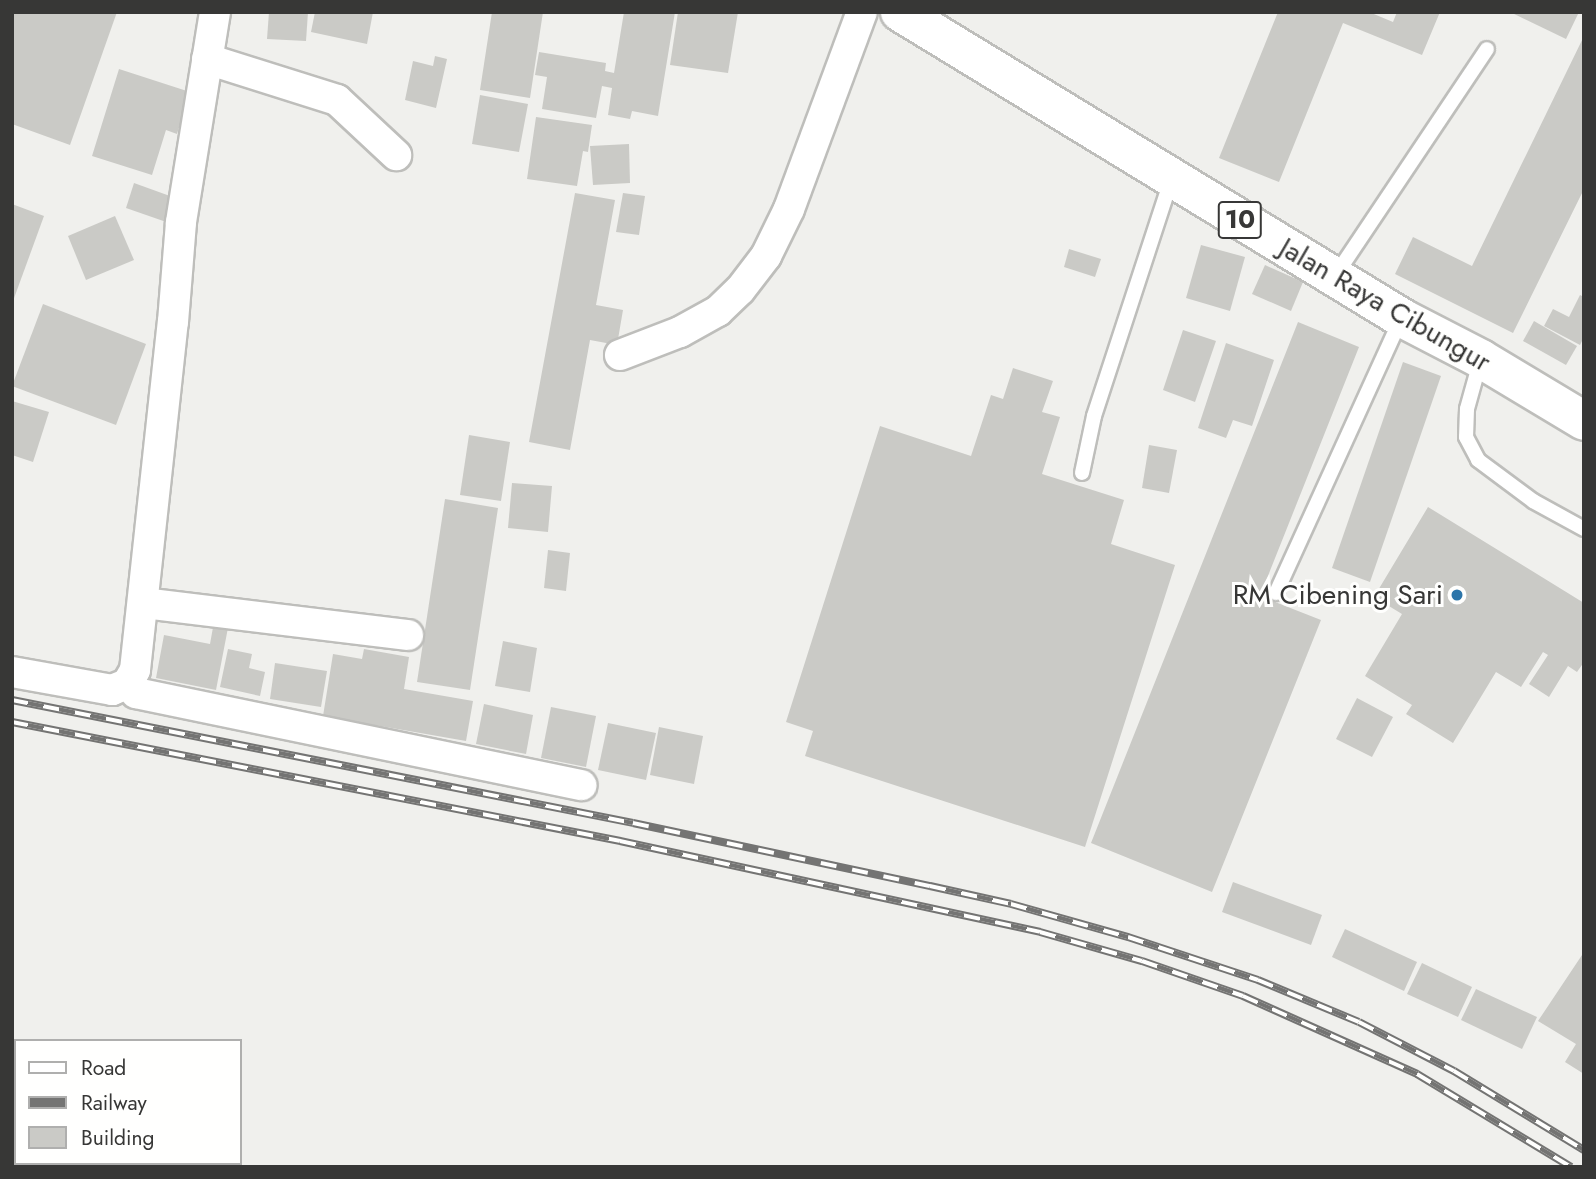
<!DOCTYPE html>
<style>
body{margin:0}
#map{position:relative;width:1596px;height:1179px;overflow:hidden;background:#f0f0ed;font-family:Jost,sans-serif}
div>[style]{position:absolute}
.building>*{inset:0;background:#cacac6}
.roads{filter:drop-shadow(2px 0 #bebebb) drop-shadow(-2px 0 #bebebb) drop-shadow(0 2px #bebebb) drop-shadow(0 -2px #bebebb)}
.service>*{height:14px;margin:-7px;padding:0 7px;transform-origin:7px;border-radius:7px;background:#fff}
.minor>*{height:30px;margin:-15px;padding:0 15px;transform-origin:15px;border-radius:15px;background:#fff}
.trunk>*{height:38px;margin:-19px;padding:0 19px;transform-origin:19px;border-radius:19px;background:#fff}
.rail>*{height:8px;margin-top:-4px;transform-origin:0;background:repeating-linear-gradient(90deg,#fffffe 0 16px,#747473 0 32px);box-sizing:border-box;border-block:2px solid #747473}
.dots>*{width:19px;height:19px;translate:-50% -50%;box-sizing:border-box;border:4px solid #fffffe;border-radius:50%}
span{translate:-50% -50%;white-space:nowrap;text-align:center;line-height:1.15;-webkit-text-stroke:6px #fffffe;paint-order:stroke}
.shield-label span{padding:2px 5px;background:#fffffe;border:2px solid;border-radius:5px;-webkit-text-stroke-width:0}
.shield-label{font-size:26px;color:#373736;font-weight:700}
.street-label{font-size:28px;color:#373736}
.poi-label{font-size:28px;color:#373736}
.right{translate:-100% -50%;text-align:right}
.frame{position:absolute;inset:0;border:14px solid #373736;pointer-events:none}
.legend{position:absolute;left:14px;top:1039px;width:228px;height:126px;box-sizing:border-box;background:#fffffe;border:2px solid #afafae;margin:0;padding:9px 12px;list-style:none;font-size:21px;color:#373736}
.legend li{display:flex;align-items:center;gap:14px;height:35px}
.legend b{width:35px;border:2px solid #afafae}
</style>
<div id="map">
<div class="building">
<i style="clip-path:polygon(12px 12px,117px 12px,70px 145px,12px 124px)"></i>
<i style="clip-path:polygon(269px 12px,308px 12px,306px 41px,267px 39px)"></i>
<i style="clip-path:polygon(315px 12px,373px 12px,367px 44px,311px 32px)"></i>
<i style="clip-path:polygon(492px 12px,543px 12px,530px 98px,480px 90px)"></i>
<i style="clip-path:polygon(624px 12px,675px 12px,658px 116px,632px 111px,630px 119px,608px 115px,612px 88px,602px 86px,596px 118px,542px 109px,547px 77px,535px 75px,539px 52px,606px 63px,605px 71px,614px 73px)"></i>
<i style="clip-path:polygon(678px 12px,738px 12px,728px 73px,670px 65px)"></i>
<i style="clip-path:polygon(1278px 12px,1369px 12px,1393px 22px,1397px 12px,1440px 12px,1422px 55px,1343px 23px,1279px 182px,1219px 158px)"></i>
<i style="clip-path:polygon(1510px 12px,1579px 12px,1566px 39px)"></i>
<i style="clip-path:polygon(1584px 36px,1584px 189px,1513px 333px,1395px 274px,1413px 237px,1472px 266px)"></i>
<i style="clip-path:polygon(435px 56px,447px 59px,436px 108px,405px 100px,413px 61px,433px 66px)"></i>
<i style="clip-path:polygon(119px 69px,190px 92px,177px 134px,166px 130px,152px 175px,92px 156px)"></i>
<i style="clip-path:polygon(480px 95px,528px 104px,519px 152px,472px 144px)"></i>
<i style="clip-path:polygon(536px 117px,592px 125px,588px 152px,583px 151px,577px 186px,527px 179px)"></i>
<i style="clip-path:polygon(629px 144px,630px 183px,593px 185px,590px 146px)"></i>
<i style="clip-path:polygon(134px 183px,181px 200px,172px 224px,126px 208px)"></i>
<i style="clip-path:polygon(575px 193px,615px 200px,596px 305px,623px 310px,617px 345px,590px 340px,570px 450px,529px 442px)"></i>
<i style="clip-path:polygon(623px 193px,645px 196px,639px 235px,616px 232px)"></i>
<i style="clip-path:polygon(12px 204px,44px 216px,13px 301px,12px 301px)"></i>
<i style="clip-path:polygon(115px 216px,134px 260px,86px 280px,68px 236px)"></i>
<i style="clip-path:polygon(1201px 245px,1245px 257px,1230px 311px,1186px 298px)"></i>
<i style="clip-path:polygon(1069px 249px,1101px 259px,1095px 277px,1064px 267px)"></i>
<i style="clip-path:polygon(1265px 265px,1303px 282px,1291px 311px,1252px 294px)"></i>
<i style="clip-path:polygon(1580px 295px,1584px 297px,1584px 337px,1580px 345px,1544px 326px,1553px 309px,1569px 317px)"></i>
<i style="clip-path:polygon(43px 304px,146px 344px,116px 425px,12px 386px)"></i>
<i style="clip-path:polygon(1534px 321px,1577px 346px,1566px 365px,1523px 341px)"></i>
<i style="clip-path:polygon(1298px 322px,1359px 347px,1260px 596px,1321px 620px,1212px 892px,1091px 843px)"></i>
<i style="clip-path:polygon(1183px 330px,1216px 341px,1195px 402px,1163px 390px)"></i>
<i style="clip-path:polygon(1226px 343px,1274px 360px,1252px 426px,1233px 420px,1226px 438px,1198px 428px)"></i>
<i style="clip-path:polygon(1403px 362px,1441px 376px,1370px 582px,1332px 568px)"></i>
<i style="clip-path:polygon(1013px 368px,1053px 381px,1042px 412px,1060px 417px,1042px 474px,1124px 500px,1111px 544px,1175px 565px,1085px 847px,805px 756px,813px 731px,786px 722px,880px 426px,971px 456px,991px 395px,1003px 399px)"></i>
<i style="clip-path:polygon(12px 401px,49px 412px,33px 462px,12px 455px)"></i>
<i style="clip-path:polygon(469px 435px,510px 442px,501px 501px,460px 495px)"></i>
<i style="clip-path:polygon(1149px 445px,1177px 450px,1169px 493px,1142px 488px)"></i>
<i style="clip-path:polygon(512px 483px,552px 486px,548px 532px,508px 528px)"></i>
<i style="clip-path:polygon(445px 499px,498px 508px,470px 690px,417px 682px)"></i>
<i style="clip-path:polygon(1428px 507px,1584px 603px,1584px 662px,1577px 672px,1568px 666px,1549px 697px,1529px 684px,1548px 655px,1543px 652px,1521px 687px,1496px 672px,1453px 743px,1406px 714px,1412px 705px,1365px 676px,1402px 614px,1374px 597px)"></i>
<i style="clip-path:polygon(548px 550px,570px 553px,566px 591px,544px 588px)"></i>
<i style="clip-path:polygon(217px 605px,232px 607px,216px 690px,156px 678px,164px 635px,210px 644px)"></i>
<i style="clip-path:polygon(503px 641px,537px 648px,530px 692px,495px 686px)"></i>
<i style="clip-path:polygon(228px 649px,252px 654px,249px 668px,265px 672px,260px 696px,220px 687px)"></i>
<i style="clip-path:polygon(364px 649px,409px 657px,404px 689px,473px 701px,466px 741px,323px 716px,333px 654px,362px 659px)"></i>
<i style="clip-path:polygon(275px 663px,327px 671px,321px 707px,270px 699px)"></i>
<i style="clip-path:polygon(1357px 698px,1393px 717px,1372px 757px,1336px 739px)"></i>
<i style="clip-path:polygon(484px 704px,533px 715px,526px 754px,476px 744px)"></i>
<i style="clip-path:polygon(551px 707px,596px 716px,586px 767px,541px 758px)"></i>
<i style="clip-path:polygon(608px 723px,656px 733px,646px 780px,598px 770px)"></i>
<i style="clip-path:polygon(659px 727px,703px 736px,694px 784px,650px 775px)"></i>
<i style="clip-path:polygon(1233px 882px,1322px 915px,1311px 945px,1222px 912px)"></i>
<i style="clip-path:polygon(1345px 929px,1417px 962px,1404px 991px,1332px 957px)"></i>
<i style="clip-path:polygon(1584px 952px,1584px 1074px,1565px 1062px,1576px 1044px,1538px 1021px)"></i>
<i style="clip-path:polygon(1422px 963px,1472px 987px,1458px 1017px,1407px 994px)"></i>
<i style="clip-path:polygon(1476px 989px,1537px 1017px,1522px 1049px,1461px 1020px)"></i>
</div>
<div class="roads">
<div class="service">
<i style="left:1335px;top:276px;width:273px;rotate:-56.2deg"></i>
<i style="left:1480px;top:362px;width:49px;rotate:105.5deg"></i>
<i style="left:1467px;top:409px;width:28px;rotate:92deg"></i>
<i style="left:1466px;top:437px;width:26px;rotate:62deg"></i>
<i style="left:1478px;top:460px;width:69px;rotate:36.7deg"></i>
<i style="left:1533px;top:501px;width:58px;rotate:28.8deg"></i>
<i style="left:1082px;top:473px;width:58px;rotate:-78.1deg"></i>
<i style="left:1094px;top:416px;width:247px;rotate:-71.9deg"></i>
<i style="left:1276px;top:593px;width:301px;rotate:-65.5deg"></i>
</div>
<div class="minor">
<i style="left:207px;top:59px;width:136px;rotate:17.5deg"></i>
<i style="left:337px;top:100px;width:81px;rotate:43deg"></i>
<i style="left:620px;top:355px;width:64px;rotate:-21deg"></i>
<i style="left:680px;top:332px;width:43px;rotate:-28.9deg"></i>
<i style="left:718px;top:311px;width:30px;rotate:-44deg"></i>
<i style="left:740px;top:290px;width:43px;rotate:-52.6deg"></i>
<i style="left:766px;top:256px;width:52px;rotate:-63.9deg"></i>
<i style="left:789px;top:209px;width:210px;rotate:-69.7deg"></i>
<i style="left:143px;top:603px;width:267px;rotate:6.9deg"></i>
<i style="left:12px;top:672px;width:102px;rotate:10.2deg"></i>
<i style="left:112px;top:690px;width:16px;rotate:-22deg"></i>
<i style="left:127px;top:684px;width:16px;rotate:-60deg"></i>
<i style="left:135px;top:670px;width:350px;rotate:-83.8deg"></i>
<i style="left:173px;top:322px;width:100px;rotate:-85.4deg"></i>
<i style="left:181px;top:222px;width:213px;rotate:-80.8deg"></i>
<i style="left:129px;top:681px;width:14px;rotate:60deg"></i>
<i style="left:136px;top:693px;width:455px;rotate:11.7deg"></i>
</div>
<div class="trunk">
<i style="left:900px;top:12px;width:588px;rotate:31.36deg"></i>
<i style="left:1402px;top:318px;width:89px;rotate:27.4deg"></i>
<i style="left:1481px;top:359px;width:120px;rotate:31deg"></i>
</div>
</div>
<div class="rail">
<i style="left:12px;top:700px;width:633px;rotate:11.2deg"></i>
<i style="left:633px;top:823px;width:304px;rotate:12deg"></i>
<i style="left:930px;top:886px;width:83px;rotate:12.5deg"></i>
<i style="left:1011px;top:904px;width:122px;rotate:15.8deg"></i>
<i style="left:1128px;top:937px;width:137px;rotate:18.3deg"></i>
<i style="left:1258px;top:980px;width:109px;rotate:22.6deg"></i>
<i style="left:1359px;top:1022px;width:107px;rotate:27.3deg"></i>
<i style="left:1454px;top:1071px;width:152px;rotate:31.3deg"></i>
<i style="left:12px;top:722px;width:620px;rotate:11.07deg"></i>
<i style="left:620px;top:841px;width:430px;rotate:12.2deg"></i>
<i style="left:1040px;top:932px;width:106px;rotate:15.9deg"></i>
<i style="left:1142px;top:961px;width:107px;rotate:19.1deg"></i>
<i style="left:1243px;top:996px;width:191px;rotate:24.1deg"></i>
<i style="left:1417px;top:1074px;width:180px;rotate:31.1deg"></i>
</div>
<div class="dots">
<i style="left:1457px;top:595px;background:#2c75a9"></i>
</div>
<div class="shield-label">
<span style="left:1240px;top:220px">10</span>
</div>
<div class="street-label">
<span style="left:1385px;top:305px;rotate:30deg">Jalan Raya Cibungur</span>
</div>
<div class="poi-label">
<span class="right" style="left:1443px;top:595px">RM Cibening Sari</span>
</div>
<div class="frame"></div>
<ul class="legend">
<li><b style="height:9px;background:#fff"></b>Road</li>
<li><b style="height:9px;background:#747473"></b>Railway</li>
<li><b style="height:19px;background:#cacac6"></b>Building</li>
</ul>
</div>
